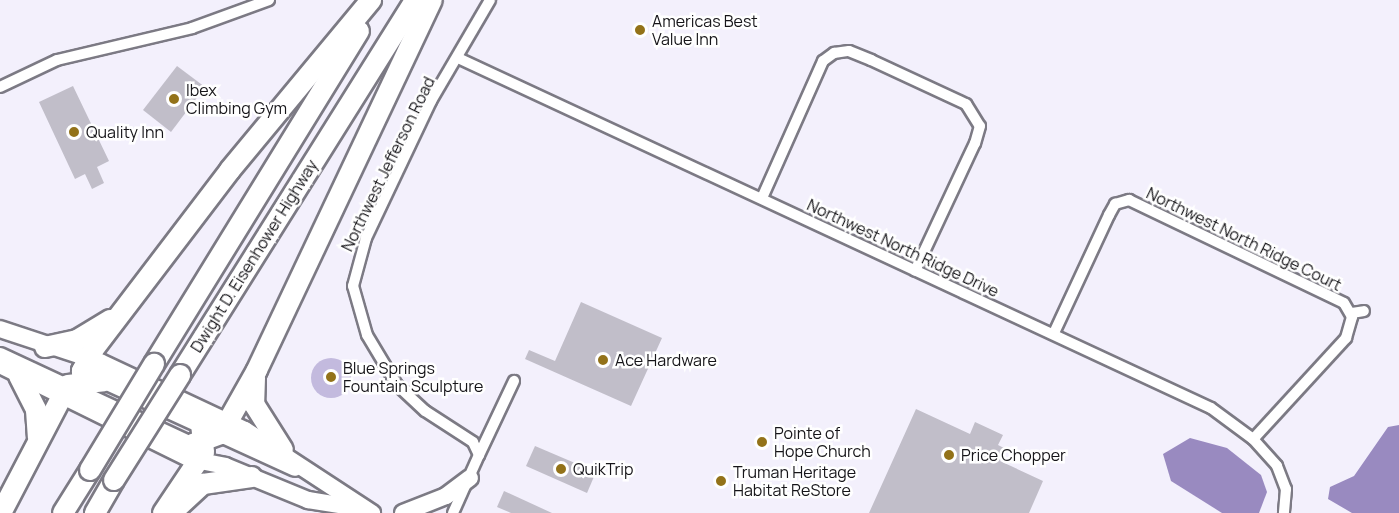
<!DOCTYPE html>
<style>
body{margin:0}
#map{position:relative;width:1399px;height:513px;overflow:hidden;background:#f3f0fc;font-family:Manrope,sans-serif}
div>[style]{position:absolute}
.green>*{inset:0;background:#c3bade}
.round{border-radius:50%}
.water>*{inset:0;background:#998ac0}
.building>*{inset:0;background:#c1bec9}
.roads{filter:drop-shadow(2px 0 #7c7a84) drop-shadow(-2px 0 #7c7a84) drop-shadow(0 2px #7c7a84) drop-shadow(0 -2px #7c7a84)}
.street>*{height:10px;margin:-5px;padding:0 5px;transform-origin:5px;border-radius:5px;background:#fff}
.primary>*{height:16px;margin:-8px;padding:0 8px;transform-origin:8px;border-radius:8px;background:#fff}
.highway>*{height:20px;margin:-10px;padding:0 10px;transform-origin:10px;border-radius:10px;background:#fff}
.bridges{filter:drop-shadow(2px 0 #7c7a84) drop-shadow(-2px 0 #7c7a84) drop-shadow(0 2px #7c7a84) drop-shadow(0 -2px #7c7a84)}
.highway-bridge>*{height:20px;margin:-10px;padding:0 10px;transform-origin:10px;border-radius:10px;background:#fff}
.dots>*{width:16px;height:16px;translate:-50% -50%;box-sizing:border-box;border:3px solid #fff;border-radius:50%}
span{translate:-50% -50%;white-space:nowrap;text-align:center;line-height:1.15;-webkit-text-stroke:5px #fff;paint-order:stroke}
.poi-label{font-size:16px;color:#161519}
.left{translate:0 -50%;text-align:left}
.street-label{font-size:16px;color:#161519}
</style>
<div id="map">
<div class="green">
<i class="round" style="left:311px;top:358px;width:40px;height:40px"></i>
</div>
<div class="water">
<i style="clip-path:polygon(1399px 425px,1399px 513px,1352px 513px,1328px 499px,1330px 487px,1354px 476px,1388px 427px)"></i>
<i style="clip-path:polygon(1190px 438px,1227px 448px,1261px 475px,1267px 492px,1259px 513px,1222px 513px,1171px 481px,1163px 454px)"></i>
</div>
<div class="building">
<i style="clip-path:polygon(177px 66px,205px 87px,171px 132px,143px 110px)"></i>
<i style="clip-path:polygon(73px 86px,109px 161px,97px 167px,104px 183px,92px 189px,85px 174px,75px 179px,39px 102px)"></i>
<i style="clip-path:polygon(581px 302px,662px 338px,631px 406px,525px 359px,529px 350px,555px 361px)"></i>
<i style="clip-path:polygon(916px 409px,970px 434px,975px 422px,1003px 435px,998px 445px,1006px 449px,1000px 461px,1043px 481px,1029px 513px,869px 513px)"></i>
<i style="clip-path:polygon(535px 446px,596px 472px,587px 493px,526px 466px)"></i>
<i style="clip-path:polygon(504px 491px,552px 513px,511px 513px,497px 507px)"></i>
</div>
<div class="roads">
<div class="street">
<i style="left:458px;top:58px;width:830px;rotate:24.93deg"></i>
<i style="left:1211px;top:408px;width:52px;rotate:36.4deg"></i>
<i style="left:1253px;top:439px;width:36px;rotate:48deg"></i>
<i style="left:1277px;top:466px;width:25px;rotate:69deg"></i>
<i style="left:1286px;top:489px;width:24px;rotate:95deg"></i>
<i style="left:0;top:87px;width:63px;rotate:-25.3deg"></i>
<i style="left:57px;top:60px;width:139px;rotate:-13.3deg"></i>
<i style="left:192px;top:28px;width:82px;rotate:-20deg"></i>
<i style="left:762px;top:198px;width:150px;rotate:-66deg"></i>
<i style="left:823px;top:61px;width:14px;rotate:-36deg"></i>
<i style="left:834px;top:53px;width:15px;rotate:-8deg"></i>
<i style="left:849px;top:51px;width:24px;rotate:22deg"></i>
<i style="left:871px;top:60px;width:105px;rotate:24.9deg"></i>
<i style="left:966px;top:104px;width:26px;rotate:58deg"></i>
<i style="left:980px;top:126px;width:18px;rotate:106deg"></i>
<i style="left:975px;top:143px;width:141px;rotate:115.1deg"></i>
<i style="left:1352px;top:313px;width:12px;rotate:-9deg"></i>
<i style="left:1054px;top:333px;width:130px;rotate:-65deg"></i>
<i style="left:1109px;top:215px;width:13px;rotate:-61deg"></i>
<i style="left:1115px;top:204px;width:15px;rotate:-16deg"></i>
<i style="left:1129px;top:200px;width:238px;rotate:25.6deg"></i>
<i style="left:1344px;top:303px;width:16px;rotate:60deg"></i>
<i style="left:1352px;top:317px;width:22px;rotate:106deg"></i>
<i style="left:1346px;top:338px;width:137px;rotate:132.6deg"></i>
<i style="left:479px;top:455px;width:82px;rotate:-64.7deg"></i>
<i style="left:453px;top:513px;width:64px;rotate:-65.9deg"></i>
<i style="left:479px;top:455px;width:14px;rotate:-115deg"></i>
<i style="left:473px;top:442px;width:57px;rotate:-147.1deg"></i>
<i style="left:425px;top:411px;width:38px;rotate:-137deg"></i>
<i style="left:397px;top:385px;width:58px;rotate:-121deg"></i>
<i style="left:367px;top:335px;width:51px;rotate:-105.9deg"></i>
<i style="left:353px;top:286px;width:50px;rotate:-74.8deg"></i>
<i style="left:366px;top:238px;width:152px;rotate:-64.6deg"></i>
<i style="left:431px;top:101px;width:117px;rotate:-59.7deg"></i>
</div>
<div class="primary">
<i style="left:0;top:329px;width:105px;rotate:18.3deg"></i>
<i style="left:100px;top:362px;width:160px;rotate:25.1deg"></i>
<i style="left:245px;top:430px;width:152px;rotate:33.2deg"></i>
<i style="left:0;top:356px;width:223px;rotate:25deg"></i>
<i style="left:0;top:365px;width:212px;rotate:26.3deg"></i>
<i style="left:190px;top:459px;width:36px;rotate:11deg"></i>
<i style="left:225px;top:466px;width:90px;rotate:22.3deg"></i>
<i style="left:308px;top:500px;width:51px;rotate:9.1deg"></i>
<i style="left:92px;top:375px;width:223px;rotate:24.6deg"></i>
<i style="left:403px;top:513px;width:46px;rotate:-21.6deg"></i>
<i style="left:446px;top:496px;width:30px;rotate:-37deg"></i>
</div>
<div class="highway">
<i style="left:45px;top:347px;width:33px;rotate:-12deg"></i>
<i style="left:77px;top:340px;width:39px;rotate:-31deg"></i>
<i style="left:154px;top:364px;width:391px;rotate:-58.4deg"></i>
<i style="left:180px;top:375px;width:443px;rotate:-57.9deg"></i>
<i style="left:19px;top:376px;width:38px;rotate:63deg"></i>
<i style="left:36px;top:410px;width:27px;rotate:86deg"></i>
<i style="left:255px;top:378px;width:26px;rotate:92deg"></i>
<i style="left:254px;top:404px;width:54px;rotate:57.8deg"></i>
<i style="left:83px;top:392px;width:21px;rotate:-93deg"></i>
<i style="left:82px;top:371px;width:24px;rotate:-62deg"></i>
<i style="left:93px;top:350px;width:226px;rotate:-52.7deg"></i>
<i style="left:230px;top:170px;width:221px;rotate:-50.3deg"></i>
<i style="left:193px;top:444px;width:30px;rotate:-20deg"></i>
<i style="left:221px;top:434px;width:73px;rotate:-60.6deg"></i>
<i style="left:257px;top:370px;width:409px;rotate:-64.7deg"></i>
<i style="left:178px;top:507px;width:34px;rotate:-43deg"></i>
<i style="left:203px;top:484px;width:49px;rotate:-8.1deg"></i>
<i style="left:1px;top:513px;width:144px;rotate:-62.4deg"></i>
<i style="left:68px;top:385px;width:36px;rotate:-6deg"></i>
<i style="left:63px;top:513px;width:51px;rotate:-57.9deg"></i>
<i style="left:95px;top:513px;width:38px;rotate:-60deg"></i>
<i style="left:163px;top:513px;width:73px;rotate:-56.1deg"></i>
<i style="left:204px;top:452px;width:27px;rotate:-96deg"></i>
</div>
</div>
<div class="bridges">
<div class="highway-bridge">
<i style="left:90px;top:470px;width:124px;rotate:-58.9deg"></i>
<i style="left:114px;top:480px;width:124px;rotate:-57.8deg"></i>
</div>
</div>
<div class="dots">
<i style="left:640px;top:30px;background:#937219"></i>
<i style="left:174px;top:99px;background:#937219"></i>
<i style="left:74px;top:132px;background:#937219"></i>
<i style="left:603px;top:360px;background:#937219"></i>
<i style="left:331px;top:377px;background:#937219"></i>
<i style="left:762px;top:442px;background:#937219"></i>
<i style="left:949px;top:455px;background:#937219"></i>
<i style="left:561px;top:469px;background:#937219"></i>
<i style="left:721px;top:481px;background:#937219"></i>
</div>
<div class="poi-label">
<span class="left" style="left:652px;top:30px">Americas Best<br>Value Inn</span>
<span class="left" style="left:186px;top:99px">Ibex<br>Climbing Gym</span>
<span class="left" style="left:86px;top:132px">Quality Inn</span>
<span class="left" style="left:615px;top:360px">Ace Hardware</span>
<span class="left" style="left:343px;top:377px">Blue Springs<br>Fountain Sculpture</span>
<span class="left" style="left:774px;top:442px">Pointe of<br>Hope Church</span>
<span class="left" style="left:961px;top:455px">Price Chopper</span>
<span class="left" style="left:573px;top:469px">QuikTrip</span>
<span class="left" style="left:733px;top:481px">Truman Heritage<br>Habitat ReStore</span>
</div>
<div class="street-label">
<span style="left:388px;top:164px;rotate:-64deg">Northwest Jefferson Road</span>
<span style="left:1244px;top:239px;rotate:26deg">Northwest North Ridge Court</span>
<span style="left:903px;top:248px;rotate:25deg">Northwest North Ridge Drive</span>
<span style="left:254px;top:256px;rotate:-58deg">Dwight D. Eisenhower Highway</span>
</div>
</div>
